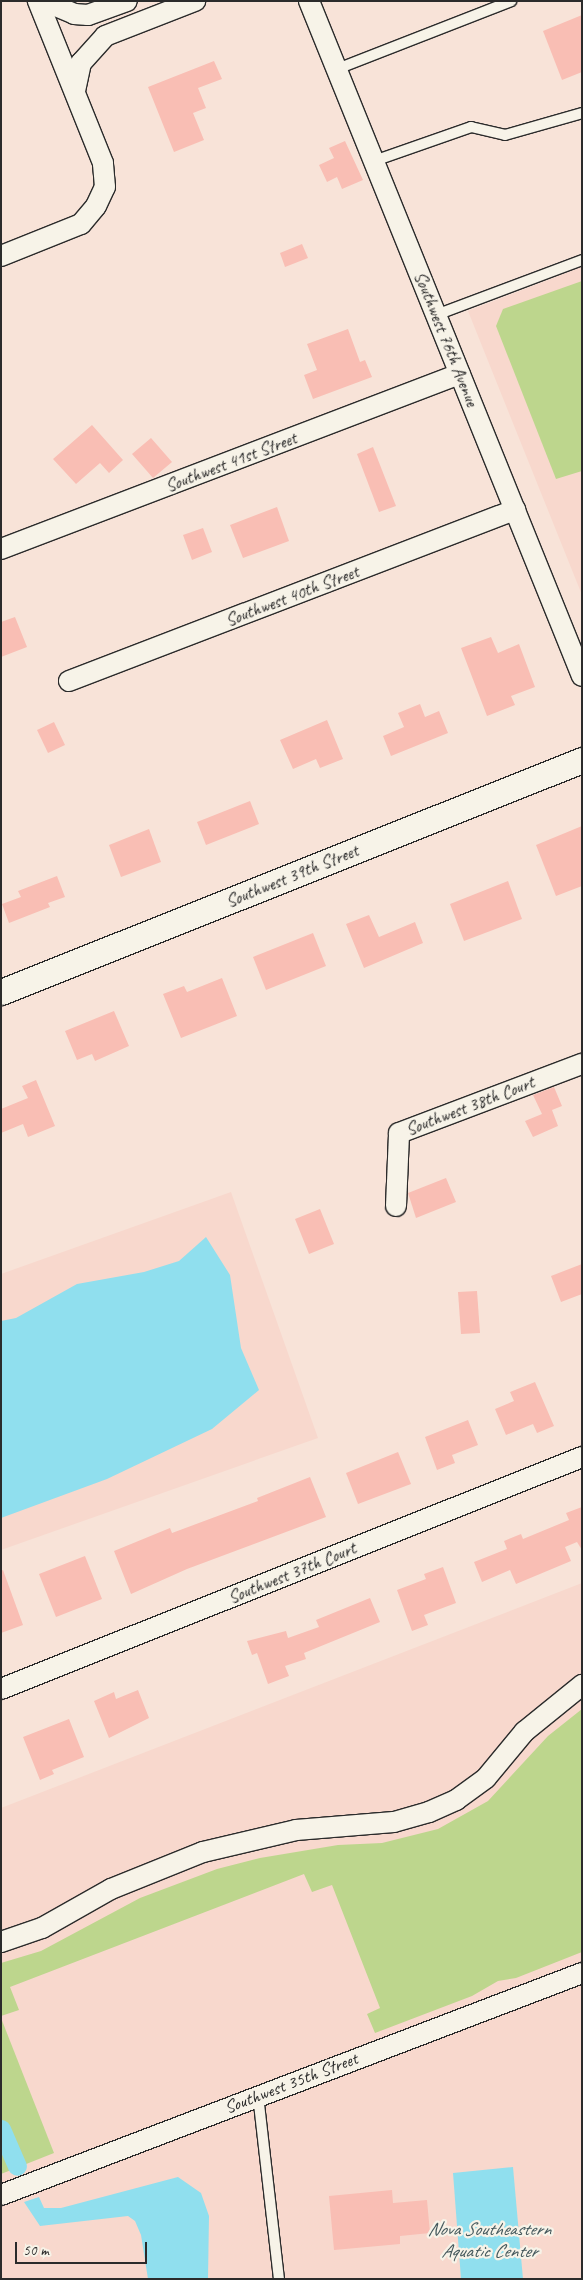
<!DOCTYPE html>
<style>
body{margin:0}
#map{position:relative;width:583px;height:2280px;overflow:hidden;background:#f8e3d8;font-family:Caveat,sans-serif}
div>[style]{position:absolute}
.built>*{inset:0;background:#f8d8cd}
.green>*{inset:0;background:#bdd68d}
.water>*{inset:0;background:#90dfee}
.canal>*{height:19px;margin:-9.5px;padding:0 9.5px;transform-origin:9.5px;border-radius:9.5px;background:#90dfee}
.building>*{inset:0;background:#f9beb4}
.roads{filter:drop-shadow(1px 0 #2b2b2b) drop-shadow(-1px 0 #2b2b2b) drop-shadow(0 1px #2b2b2b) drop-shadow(0 -1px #2b2b2b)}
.service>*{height:10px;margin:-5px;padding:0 5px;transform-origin:5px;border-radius:5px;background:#f7f3e8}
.minor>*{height:20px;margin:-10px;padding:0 10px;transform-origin:10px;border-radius:10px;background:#f7f3e8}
.tertiary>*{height:25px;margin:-12.5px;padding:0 12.5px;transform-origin:12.5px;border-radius:12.5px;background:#f7f3e8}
span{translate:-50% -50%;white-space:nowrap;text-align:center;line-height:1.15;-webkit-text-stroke:4.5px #f7f3e8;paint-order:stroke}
.street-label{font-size:18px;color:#2b2b2b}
.water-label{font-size:19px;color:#44585c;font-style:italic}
.frame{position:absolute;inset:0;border:2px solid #2b2b2b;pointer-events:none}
.scale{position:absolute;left:15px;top:2242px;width:132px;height:22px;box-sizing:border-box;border:2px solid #2b2b2b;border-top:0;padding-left:6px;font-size:15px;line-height:18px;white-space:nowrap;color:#2b2b2b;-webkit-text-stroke:4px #f7f3e8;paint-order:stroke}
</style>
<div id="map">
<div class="built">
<i style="clip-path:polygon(582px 267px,582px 595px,468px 311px)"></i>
<i style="clip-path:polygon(231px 1192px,318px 1438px,1px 1550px,1px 1274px)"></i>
<i style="clip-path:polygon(582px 1583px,582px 2279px,1px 2279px,1px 1808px)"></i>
</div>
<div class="green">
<i style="clip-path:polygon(582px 281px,582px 471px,556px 479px,496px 326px,503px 309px)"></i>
<i style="clip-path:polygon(582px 1709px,582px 1952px,516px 1978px,498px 1981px,472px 1996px,375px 2033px,367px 2014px,380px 2008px,332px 1885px,312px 1892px,304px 1874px,10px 1987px,19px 2010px,1px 2016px,1px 1963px,41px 1951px,140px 1898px,217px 1869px,260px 1858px,338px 1845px,382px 1843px,438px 1829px,488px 1801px,548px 1736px)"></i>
<i style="clip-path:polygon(1px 2018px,54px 2153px,1px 2174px)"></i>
</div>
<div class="water">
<i style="clip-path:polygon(206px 1237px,230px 1275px,241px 1348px,259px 1390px,212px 1429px,107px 1479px,1px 1518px,1px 1321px,16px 1318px,77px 1284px,144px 1272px,179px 1261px)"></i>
<i style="clip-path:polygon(513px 2167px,523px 2279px,461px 2279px,453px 2173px)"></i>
<i style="clip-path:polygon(178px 2177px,201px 2193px,209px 2216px,208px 2279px,148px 2279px,141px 2235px,135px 2221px,128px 2216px,40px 2226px,24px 2202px,39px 2197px,44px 2208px,61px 2208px)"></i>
</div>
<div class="canal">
<i style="left:1px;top:2129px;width:40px;rotate:66.6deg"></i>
</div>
<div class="building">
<i style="clip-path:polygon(582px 15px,582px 72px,562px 80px,543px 31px)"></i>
<i style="clip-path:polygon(214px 61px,222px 79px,198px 88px,206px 108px,193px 113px,204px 140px,174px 152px,148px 87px)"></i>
<i style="clip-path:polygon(345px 141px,363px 180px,342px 189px,337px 177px,327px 182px,319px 165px,334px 158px,329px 148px)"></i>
<i style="clip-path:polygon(302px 244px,308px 258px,285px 267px,280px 253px)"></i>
<i style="clip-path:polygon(348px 329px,360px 362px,365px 360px,372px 377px,313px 399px,304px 375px,317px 370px,307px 344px)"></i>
<i style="clip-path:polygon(92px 425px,123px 460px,109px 473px,100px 463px,76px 484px,53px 459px)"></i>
<i style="clip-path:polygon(151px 438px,172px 462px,153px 478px,132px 454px)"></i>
<i style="clip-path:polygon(373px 447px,396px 506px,379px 512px,357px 454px)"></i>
<i style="clip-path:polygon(277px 507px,289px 541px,243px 558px,230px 525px)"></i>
<i style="clip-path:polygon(203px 528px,212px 552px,192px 560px,183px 535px)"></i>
<i style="clip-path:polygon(15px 617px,27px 647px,1px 657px,1px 622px)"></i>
<i style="clip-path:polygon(491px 637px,498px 653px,519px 644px,535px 687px,511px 696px,515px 705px,487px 716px,461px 648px)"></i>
<i style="clip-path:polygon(420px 704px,425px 717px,439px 711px,448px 733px,391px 756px,383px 736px,404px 727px,398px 713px)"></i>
<i style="clip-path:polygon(327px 720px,343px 759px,320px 768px,316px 759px,293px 769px,280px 740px)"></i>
<i style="clip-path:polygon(54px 722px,65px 745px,48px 753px,37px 730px)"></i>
<i style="clip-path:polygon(250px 801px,259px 824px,206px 845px,197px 822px)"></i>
<i style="clip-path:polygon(582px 826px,582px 886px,556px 896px,536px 845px)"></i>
<i style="clip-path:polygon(149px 829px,161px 862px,121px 877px,109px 845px)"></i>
<i style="clip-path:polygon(57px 876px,65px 897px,48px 903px,50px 907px,9px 923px,2px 904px,21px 897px,18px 891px)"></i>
<i style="clip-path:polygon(508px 881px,522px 919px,464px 941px,450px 904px)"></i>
<i style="clip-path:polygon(369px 915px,379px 937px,415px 922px,423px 943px,364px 968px,346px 924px)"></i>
<i style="clip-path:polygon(313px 933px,326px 966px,266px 990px,253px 957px)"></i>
<i style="clip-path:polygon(222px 978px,237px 1016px,181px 1038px,163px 994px,184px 986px,187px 992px)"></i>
<i style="clip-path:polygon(114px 1011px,129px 1046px,95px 1061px,92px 1054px,77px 1060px,65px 1031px)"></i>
<i style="clip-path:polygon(36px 1080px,55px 1126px,28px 1137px,23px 1124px,1px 1133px,1px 1109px,28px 1098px,22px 1086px)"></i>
<i style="clip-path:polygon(554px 1087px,562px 1106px,552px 1110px,558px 1126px,533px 1137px,525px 1121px,542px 1114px,533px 1095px)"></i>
<i style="clip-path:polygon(446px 1178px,456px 1202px,416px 1218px,408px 1193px)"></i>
<i style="clip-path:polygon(320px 1209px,334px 1244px,309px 1254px,295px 1219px)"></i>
<i style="clip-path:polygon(582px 1264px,582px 1294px,561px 1302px,551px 1276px)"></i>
<i style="clip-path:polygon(477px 1291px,480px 1333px,461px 1334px,458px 1292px)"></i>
<i style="clip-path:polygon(535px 1382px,554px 1426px,537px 1433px,533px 1424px,506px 1435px,495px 1409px,514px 1401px,510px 1392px)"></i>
<i style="clip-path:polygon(468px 1420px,478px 1445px,452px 1455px,455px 1463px,437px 1470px,425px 1437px)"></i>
<i style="clip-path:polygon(398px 1452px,411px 1484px,358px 1504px,346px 1473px)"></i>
<i style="clip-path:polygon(310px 1477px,326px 1517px,187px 1569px,131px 1594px,114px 1551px,170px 1528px,172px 1533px,258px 1501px,257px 1498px)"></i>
<i style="clip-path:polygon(582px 1507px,582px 1550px,577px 1542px,565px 1547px,571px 1561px,516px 1584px,510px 1570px,482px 1582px,474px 1562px,507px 1549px,504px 1541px,521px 1534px,523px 1539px,569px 1520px,566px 1513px)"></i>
<i style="clip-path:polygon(85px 1556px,102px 1599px,56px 1617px,39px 1574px)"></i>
<i style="clip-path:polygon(443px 1567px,456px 1603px,424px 1615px,428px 1625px,412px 1631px,397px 1590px,426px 1579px,424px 1574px)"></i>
<i style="clip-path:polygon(3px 1570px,23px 1625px,1px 1633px,1px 1571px)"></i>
<i style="clip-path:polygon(370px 1598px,380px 1622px,304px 1653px,306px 1659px,285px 1666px,289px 1676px,268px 1684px,257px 1653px,252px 1655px,247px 1641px,286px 1631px,288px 1638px,319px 1627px,316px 1620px)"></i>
<i style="clip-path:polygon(138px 1690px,149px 1718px,109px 1738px,94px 1701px,114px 1692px,116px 1699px)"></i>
<i style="clip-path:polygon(69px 1719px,84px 1757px,52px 1770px,54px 1774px,40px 1780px,23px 1737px)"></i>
<i style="clip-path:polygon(392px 2190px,393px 2203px,427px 2200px,430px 2233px,400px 2236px,400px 2244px,334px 2250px,329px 2196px)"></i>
</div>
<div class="roads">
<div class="service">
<i style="left:337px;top:69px;width:187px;rotate:-21.3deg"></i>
<i style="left:374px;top:161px;width:103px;rotate:-19.3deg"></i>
<i style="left:471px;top:127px;width:35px;rotate:13deg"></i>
<i style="left:505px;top:135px;width:80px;rotate:-15.9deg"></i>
<i style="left:436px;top:315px;width:156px;rotate:-20.6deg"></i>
<i style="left:258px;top:2095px;width:185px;rotate:83.5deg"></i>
</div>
<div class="minor">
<i style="left:44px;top:1px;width:33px;rotate:23deg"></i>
<i style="left:74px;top:14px;width:14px;rotate:4deg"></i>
<i style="left:88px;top:15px;width:41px;rotate:-19.7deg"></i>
<i style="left:309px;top:1px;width:728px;rotate:67.98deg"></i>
<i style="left:75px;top:91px;width:29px;rotate:-78deg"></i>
<i style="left:81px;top:63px;width:36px;rotate:-48deg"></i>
<i style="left:105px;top:36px;width:97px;rotate:-21.3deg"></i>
<i style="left:1px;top:256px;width:86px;rotate:-21.8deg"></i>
<i style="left:81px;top:224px;width:23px;rotate:-50deg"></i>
<i style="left:96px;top:206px;width:21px;rotate:-65deg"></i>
<i style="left:105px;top:187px;width:24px;rotate:-95deg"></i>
<i style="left:103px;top:163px;width:175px;rotate:-111.9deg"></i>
<i style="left:1px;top:549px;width:491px;rotate:-20.9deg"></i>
<i style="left:69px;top:681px;width:478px;rotate:-21deg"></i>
<i style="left:396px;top:1206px;width:73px;rotate:-87.6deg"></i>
<i style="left:399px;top:1133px;width:196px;rotate:-20.7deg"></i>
<i style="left:1px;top:1689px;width:626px;rotate:-21.77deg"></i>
<i style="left:1px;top:1942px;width:43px;rotate:-18.9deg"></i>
<i style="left:42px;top:1928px;width:79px;rotate:-29.5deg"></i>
<i style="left:111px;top:1889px;width:99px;rotate:-21.9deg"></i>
<i style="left:203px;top:1852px;width:96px;rotate:-13.3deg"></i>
<i style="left:296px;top:1830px;width:98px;rotate:-4.7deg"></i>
<i style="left:394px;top:1822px;width:36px;rotate:-16deg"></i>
<i style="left:429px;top:1812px;width:30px;rotate:-24deg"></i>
<i style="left:456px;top:1800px;width:37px;rotate:-36deg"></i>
<i style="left:486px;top:1778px;width:60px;rotate:-50.4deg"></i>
<i style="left:524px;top:1732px;width:75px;rotate:-39deg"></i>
<i style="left:1px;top:2195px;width:622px;rotate:-20.91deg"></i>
</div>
<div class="tertiary">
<i style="left:1px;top:992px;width:626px;rotate:-21.77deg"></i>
</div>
</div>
<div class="street-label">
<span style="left:446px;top:339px;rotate:68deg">Southwest 76th Avenue</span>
<span style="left:231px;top:462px;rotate:-21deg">Southwest 41st Street</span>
<span style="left:292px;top:596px;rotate:-21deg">Southwest 40th Street</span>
<span style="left:292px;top:876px;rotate:-22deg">Southwest 39th Street</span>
<span style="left:470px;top:1106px;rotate:-21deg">Southwest 38th Court</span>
<span style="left:292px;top:1573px;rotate:-22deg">Southwest 37th Court</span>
<span style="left:291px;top:2083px;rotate:-21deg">Southwest 35th Street</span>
</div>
<div class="water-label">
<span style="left:489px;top:2241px">Nova Southeastern<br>Aquatic Center</span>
</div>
<div class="frame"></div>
<div class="scale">50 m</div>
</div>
